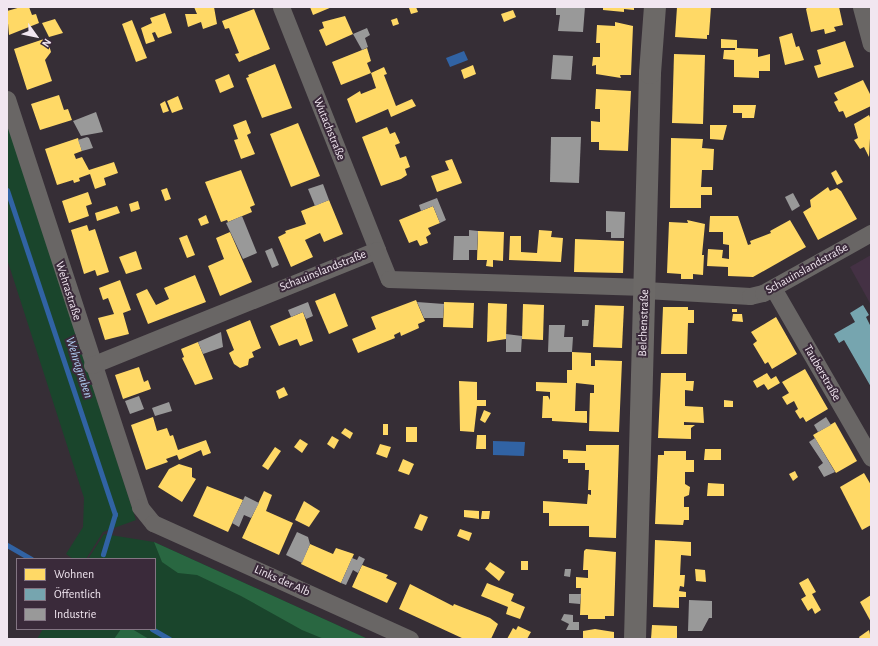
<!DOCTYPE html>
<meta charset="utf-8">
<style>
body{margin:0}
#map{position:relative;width:878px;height:646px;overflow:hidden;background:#362e36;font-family:"Alegreya Sans",sans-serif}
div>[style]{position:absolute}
.built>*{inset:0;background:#443144}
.green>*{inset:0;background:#1a452c}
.forest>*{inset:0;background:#296741}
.water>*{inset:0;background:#3163a4}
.homes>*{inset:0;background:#ffd966}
.public>*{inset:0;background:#76a5af}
.industry>*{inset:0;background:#999}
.stream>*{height:5px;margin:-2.5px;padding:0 2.5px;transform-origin:2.5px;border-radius:2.5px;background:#3163a4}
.street>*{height:17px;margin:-8.5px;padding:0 8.5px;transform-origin:8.5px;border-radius:8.5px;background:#696665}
.secondary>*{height:22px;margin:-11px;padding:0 11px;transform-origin:11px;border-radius:11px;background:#6c6967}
span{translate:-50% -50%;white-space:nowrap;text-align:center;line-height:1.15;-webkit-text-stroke:4px #3a2a3a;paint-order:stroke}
.street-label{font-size:12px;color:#f1e6f0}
.water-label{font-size:13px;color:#b0cdf3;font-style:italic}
.frame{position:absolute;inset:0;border:8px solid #f1e6f0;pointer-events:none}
.legend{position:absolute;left:16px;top:558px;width:140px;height:72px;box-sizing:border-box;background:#3a2a3a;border:1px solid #837583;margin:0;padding:5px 7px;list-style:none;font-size:12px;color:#f1e6f0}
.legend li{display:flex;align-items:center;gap:8px;height:20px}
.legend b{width:20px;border:1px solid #837583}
.north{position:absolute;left:16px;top:16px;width:40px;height:40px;-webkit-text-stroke:3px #3a2a3a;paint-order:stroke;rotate:123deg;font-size:11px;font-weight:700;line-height:16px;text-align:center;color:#f1e6f0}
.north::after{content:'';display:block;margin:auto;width:14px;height:18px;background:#f1e6f0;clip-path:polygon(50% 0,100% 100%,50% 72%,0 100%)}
</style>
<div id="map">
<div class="built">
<i style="clip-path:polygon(871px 255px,871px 305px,850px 267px)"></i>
</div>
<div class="green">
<i style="clip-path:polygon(7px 120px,136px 520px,103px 532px,86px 559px,73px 559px,66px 554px,83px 527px,84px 498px,7px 259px)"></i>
<i style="clip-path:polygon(104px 534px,154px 542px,368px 639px,37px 639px,43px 629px,155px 629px,155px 559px,88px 559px)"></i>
</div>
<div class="forest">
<i style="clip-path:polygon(154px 542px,368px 639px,324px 639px,302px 630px,241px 596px,197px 575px,178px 573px,162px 562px)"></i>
<i style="clip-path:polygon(121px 629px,132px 629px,149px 639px,114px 639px)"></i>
</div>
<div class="water">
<i style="clip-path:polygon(464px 51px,468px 60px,450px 67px,446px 58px)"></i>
<i style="clip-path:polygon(493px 441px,525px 442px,524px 456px,493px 455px)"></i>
</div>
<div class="homes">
<i style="clip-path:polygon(21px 7px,29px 7px,32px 15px,36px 14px,39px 23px,9px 35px,7px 11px)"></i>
<i style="clip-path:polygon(194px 7px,214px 7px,217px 24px,203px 29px,201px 22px,188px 27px,185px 14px,197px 14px)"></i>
<i style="clip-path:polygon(310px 7px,332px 7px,313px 15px)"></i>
<i style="clip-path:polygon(406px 7px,416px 7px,418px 12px,411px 14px,409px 8px)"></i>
<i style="clip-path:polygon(603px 7px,634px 7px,634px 10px,624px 9px,624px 12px,603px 10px)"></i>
<i style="clip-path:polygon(677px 7px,711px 7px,709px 35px,707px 35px,707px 39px,675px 37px)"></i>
<i style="clip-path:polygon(808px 7px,839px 7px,843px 25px,834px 27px,836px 31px,825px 34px,824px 29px,811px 32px,806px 9px)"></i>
<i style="clip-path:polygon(254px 9px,270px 49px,239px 62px,235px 54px,239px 53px,229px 28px,225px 29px,222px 21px)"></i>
<i style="clip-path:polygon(513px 10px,516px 17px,504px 22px,501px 14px)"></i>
<i style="clip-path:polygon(165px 13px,172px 33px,158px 38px,155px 32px,152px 33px,155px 41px,146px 44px,141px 28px,152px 23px,150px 18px)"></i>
<i style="clip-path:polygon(345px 16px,353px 34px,326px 46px,319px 30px,324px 28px,322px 22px)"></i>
<i style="clip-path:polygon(397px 18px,399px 24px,393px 26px,391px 20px)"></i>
<i style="clip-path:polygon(55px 19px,63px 33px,49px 37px,42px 23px)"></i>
<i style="clip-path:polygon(132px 20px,147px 58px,136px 62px,122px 24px)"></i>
<i style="clip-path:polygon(615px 22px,633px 26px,631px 75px,620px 75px,621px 78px,596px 74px,596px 65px,592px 66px,593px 57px,600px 57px,600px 43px,596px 43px,597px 25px,615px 26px)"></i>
<i style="clip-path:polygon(792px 33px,796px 47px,799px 46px,804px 60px,785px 65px,779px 37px)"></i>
<i style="clip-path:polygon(47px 38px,51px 52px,45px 60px,52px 81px,27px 90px,14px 49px)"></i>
<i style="clip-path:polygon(721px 39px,737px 40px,737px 48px,758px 49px,758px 57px,770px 54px,770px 71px,759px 71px,759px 78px,734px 77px,734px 60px,723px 59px,724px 50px,735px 50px,735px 48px,721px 48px)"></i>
<i style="clip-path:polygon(845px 41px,854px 67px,818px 78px,814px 66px,821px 64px,817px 50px)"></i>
<i style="clip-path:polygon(367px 48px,371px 61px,367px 63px,371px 73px,384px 67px,387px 74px,384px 75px,396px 106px,412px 99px,416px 106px,391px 117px,388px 109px,356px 123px,347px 99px,360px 91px,361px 94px,376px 88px,371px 73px,341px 85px,332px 62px)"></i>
<i style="clip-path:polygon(674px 54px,705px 55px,703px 124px,672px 123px)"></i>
<i style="clip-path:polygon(275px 64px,292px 108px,262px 118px,246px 78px,249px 77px,248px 75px)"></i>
<i style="clip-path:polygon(473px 65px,476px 74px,464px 79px,461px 70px)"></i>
<i style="clip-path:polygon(229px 74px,234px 87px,220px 93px,215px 80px)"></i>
<i style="clip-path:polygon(863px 80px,871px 96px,871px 106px,846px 118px,843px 111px,839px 112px,834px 102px,838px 100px,834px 93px)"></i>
<i style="clip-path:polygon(596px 89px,631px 91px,628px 151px,599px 150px,599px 142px,591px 142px,591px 121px,600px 122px,600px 109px,595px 109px)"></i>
<i style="clip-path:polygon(59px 95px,64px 110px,68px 109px,72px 120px,40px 130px,31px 104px)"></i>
<i style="clip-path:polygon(178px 96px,183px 109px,172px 113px,167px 101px)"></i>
<i style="clip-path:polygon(165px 101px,169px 111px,163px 113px,160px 104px)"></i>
<i style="clip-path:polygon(733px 105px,756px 105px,754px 118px,742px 118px,742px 113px,733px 113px)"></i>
<i style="clip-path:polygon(869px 115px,871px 120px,869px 157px,864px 147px,860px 149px,854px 140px,858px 138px,854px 124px)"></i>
<i style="clip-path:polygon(246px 120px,251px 133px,247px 135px,255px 154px,241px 159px,234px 140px,238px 139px,233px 125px)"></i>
<i style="clip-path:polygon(298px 123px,320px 176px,291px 187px,270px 134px)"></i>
<i style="clip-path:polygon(710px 125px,727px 125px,723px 140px,710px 139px)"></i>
<i style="clip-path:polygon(387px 127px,390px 134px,395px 132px,400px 143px,395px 145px,400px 158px,406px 156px,410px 167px,405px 169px,407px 175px,401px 179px,381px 186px,362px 137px)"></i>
<i style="clip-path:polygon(78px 138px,82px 151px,74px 154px,76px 159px,82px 157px,89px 170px,114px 162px,118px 173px,104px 178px,106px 185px,95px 189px,90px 174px,79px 178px,80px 181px,74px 183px,73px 180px,57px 185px,45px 149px)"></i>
<i style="clip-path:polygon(671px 138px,703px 139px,702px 148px,714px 149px,713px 170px,702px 170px,701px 187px,712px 187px,712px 195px,701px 195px,701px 208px,670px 208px)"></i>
<i style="clip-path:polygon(452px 159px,462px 183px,437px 192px,431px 176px,449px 170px,445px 161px)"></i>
<i style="clip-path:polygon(241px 170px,255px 205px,250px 207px,252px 212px,228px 222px,227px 220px,221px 222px,205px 182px)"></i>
<i style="clip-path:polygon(836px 170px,843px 182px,837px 185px,831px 173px)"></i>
<i style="clip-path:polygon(828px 187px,830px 191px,837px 188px,841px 191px,857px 219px,818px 240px,803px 212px,811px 207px,810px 200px)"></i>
<i style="clip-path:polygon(167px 188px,171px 199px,165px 201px,161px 190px)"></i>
<i style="clip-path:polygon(88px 192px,92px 204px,86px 206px,89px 216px,69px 223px,62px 201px)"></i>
<i style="clip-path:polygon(329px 200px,343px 234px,324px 242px,320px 233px,305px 240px,313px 257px,291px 267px,278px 237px,286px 233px,285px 231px,306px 224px,301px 211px)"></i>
<i style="clip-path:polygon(138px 201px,140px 209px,131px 212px,129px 204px)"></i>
<i style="clip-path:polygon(117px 206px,120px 213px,97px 221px,95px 213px)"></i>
<i style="clip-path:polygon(433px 206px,440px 223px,428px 228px,431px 234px,426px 237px,428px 243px,420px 246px,417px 240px,409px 243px,399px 220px)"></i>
<i style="clip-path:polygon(206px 215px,209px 223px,201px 226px,198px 219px)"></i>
<i style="clip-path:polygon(710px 216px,738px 216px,748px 245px,751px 244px,750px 241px,771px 233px,770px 231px,790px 220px,806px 247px,753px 277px,728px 276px,728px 267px,707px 266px,708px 249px,723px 250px,722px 258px,729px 259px,729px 245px,723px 244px,723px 232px,709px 232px)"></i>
<i style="clip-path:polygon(687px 220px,705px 224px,702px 255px,704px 255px,703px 275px,693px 274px,693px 279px,681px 279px,681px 274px,667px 273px,669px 222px,688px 223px)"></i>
<i style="clip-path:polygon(87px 225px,89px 231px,95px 229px,109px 272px,97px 276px,95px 270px,84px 274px,71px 230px)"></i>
<i style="clip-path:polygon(539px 230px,552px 231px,551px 237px,563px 238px,561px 262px,509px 260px,510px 236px,521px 236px,521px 252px,537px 253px)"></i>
<i style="clip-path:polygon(478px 231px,504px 232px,503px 261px,493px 260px,493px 267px,486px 266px,487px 260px,477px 260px)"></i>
<i style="clip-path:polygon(230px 232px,252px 282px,220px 296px,208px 266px,224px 259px,216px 238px)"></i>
<i style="clip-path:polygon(187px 235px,195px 255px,187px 258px,179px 238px)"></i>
<i style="clip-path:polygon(575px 239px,624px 241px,623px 273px,574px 272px)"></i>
<i style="clip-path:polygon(136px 251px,142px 269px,126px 274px,119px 257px)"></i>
<i style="clip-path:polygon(195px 275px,206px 302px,148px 324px,136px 294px,147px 289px,156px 305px,169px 299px,164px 288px)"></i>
<i style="clip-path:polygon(120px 280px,131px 310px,123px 313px,129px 334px,105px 340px,98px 318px,114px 314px,108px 298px,103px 300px,99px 288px)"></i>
<i style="clip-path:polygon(335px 293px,348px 326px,329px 334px,315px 301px)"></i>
<i style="clip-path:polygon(416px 300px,425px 321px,418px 324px,419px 328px,401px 336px,400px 332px,394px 335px,395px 338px,358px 353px,352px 339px,376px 329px,371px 317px)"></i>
<i style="clip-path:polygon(444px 302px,474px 303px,473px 328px,443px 327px)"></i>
<i style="clip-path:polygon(488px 303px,507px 304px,506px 339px,487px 342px)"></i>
<i style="clip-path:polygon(523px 304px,544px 305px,543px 340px,522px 339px)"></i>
<i style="clip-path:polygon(595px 305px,624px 306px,622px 348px,593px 347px)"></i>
<i style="clip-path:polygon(663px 307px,688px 307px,688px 310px,694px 310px,694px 323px,688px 323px,687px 354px,661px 354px)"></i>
<i style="clip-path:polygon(732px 309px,737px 309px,737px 312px,732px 312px)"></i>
<i style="clip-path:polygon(303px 312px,313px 341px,300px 346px,297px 339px,279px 346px,270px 326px)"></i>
<i style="clip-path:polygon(733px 314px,742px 314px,743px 322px,732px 321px)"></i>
<i style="clip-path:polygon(776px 317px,797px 354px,772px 369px,768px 362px,765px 364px,753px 344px,757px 341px,751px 332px)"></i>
<i style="clip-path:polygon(250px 320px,261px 348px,252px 352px,254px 357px,249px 359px,248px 365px,240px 368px,234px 364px,229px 353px,234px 350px,226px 330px)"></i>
<i style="clip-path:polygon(198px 342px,213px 379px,195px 385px,182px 358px,184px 357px,181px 349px)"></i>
<i style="clip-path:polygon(572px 352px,591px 353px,591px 366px,595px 366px,595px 360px,622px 361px,619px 432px,589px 431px,590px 393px,594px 393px,594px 385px,576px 383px,575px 411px,587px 411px,587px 423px,552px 421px,552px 418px,542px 418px,543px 396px,548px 396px,550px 400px,550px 392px,536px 391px,536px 382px,567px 383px,567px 370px,572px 370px)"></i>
<i style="clip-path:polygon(139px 367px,144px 382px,148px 380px,151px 389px,123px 399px,115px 375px)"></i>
<i style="clip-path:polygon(805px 369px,828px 409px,806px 422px,803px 417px,800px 419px,795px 411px,798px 409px,794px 401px,787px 405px,782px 397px,789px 393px,782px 382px)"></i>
<i style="clip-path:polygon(661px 373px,686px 373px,686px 381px,694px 381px,693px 391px,685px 390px,685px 406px,703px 407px,704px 423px,684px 422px,684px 425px,695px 425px,691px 428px,691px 439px,658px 438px)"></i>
<i style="clip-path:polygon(767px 373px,771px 379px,776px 376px,780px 383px,768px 390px,764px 384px,757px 388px,753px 381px)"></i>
<i style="clip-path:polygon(459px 381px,477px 382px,477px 400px,486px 400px,486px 406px,477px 406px,474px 432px,460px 431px)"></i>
<i style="clip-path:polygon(284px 387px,288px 395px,279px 399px,276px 391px)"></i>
<i style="clip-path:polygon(724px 400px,733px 401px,733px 407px,724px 407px)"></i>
<i style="clip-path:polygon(484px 410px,491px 413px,485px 423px,480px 420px)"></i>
<i style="clip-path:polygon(153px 417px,157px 431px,167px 428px,170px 436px,173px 435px,178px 450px,206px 440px,211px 453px,203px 456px,201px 450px,179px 460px,177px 455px,166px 459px,168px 462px,146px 470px,131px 425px)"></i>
<i style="clip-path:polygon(835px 422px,857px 461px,836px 473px,813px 435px)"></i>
<i style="clip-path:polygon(383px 424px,388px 424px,388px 435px,383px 435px)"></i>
<i style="clip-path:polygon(406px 427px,417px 427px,417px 442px,406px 442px)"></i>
<i style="clip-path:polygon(345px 428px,353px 433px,350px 439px,341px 433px)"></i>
<i style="clip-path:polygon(477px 435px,486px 435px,486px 449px,476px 449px)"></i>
<i style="clip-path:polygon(332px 436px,339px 440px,334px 449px,327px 444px)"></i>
<i style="clip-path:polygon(300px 439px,308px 444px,302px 453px,294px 447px)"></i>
<i style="clip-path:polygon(380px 444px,391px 447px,387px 458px,376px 454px)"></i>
<i style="clip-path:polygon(586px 445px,619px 445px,616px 538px,589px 537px,589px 526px,549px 526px,549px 513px,543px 513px,543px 501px,587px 504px,588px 494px,591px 495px,591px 490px,588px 490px,589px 470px,585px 470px,585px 463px,568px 463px,568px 459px,563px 459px,563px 450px,586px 451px)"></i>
<i style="clip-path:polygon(275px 447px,281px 451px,268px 470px,262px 466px)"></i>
<i style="clip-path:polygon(705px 449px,721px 449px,721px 460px,704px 460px)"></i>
<i style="clip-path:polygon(664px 451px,686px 451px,686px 460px,694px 460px,694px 472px,685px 472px,685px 484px,690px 487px,689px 495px,684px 497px,684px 507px,689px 507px,689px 520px,684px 520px,683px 525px,655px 524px,658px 455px,664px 455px)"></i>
<i style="clip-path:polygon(403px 459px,414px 464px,409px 475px,398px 471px)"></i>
<i style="clip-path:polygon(179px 464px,192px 468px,192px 477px,196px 479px,182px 502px,158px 487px,169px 469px)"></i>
<i style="clip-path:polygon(795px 471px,798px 477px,793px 481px,789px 474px)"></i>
<i style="clip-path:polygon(864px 473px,871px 485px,871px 525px,862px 530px,840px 487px)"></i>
<i style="clip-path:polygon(708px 483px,724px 484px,724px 496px,707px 496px)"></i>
<i style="clip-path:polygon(207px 486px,243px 500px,228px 532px,193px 516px)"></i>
<i style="clip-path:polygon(264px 491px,272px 495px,266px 511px,293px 523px,279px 555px,242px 538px)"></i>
<i style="clip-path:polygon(304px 501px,320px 511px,309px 527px,295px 520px)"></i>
<i style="clip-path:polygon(464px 510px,479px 511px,479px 519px,464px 517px)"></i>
<i style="clip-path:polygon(482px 511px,490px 511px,489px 519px,481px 519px)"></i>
<i style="clip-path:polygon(420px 514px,428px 517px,422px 531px,414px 528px)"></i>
<i style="clip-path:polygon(460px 529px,472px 533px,469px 541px,457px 536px)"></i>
<i style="clip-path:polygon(655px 540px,691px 542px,691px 556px,681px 555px,680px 575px,685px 575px,684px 587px,680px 586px,679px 591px,686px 592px,686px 597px,679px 597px,679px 608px,653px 607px)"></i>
<i style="clip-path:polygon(310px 544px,333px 554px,336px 548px,354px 554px,341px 583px,301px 564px)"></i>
<i style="clip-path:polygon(586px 549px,616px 552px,614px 616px,605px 616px,605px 619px,588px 619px,588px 615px,580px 615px,581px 588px,576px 588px,576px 577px,588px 578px,588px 570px,583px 570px,584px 551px)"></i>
<i style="clip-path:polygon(521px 561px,528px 561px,528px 570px,521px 570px)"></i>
<i style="clip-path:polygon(490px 562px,505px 572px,499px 581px,485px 569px)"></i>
<i style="clip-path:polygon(362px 565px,388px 575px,386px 578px,397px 583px,387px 603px,352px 587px)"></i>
<i style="clip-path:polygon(695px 569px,705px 570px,706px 582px,696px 581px)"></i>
<i style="clip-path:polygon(808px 578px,816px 592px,812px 594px,821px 610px,815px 614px,812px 608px,808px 611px,801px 599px,806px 596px,799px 583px)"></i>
<i style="clip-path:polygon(487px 583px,514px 594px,511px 601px,525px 607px,520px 619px,506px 614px,508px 607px,481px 596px)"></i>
<i style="clip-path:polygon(410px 584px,453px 606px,454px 604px,490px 618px,498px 624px,491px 639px,464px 639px,399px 609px)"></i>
<i style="clip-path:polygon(871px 595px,871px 622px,860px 602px)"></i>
<i style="clip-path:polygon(652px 625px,677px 626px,677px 639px,651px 639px)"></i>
<i style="clip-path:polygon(518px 626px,531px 632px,527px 639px,507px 639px,513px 628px,516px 630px)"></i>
<i style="clip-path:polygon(595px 629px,614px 632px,614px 639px,583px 639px,583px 631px)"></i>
<i style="clip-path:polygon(869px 630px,871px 639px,860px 639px,859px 637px)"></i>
</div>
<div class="public">
<i style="clip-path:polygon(863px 305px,869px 315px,866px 317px,871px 327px,871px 387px,844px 340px,839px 343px,834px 334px,855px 322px,850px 313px)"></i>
</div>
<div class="industry">
<i style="clip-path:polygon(556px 7px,585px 7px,583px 32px,558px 31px,560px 15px,556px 15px)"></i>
<i style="clip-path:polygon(367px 28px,370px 35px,365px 38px,368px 47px,362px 50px,353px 34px)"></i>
<i style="clip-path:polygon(553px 55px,573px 56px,571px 80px,551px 79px)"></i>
<i style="clip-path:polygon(96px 112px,103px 132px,81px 136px,73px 121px)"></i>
<i style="clip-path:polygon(87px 137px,89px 138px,93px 148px,82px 151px,78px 140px)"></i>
<i style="clip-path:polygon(551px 137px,581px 137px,579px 183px,550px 182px)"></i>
<i style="clip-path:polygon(323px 184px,329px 200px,315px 206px,308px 189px)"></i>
<i style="clip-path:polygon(793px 193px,800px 206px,792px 211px,785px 197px)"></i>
<i style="clip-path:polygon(437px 198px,446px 220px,440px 223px,433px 206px,421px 211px,419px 205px)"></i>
<i style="clip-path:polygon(606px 211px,625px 212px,624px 238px,611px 238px,611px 232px,606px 232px)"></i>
<i style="clip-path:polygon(242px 216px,257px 253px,243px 259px,226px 223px)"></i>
<i style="clip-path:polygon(469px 230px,478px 231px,477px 250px,469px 250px,469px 260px,453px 260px,454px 236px,469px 236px)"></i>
<i style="clip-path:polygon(272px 248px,279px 265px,272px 268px,265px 251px)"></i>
<i style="clip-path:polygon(308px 302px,313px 316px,306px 319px,303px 312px,291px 317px,288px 310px)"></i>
<i style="clip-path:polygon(417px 302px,444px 304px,443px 318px,424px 318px)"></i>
<i style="clip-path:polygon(582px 320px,589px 320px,588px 326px,582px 326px)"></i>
<i style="clip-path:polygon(549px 325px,565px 325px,564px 337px,573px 337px,572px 352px,548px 352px)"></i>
<i style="clip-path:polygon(221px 332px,223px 347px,203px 354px,198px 342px)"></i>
<i style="clip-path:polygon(506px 334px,522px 336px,521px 352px,506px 352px)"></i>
<i style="clip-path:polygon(139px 396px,144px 409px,130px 414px,125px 401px)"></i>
<i style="clip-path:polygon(169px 402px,172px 411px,155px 416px,152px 408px)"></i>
<i style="clip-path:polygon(826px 417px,831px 425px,818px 432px,814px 425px)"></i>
<i style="clip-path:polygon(815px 438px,835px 472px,824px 477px,818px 467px,823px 463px,809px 442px)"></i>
<i style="clip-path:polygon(245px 496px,259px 503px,251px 518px,244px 515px,239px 527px,232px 523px)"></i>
<i style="clip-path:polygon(297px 532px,308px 537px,310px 544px,302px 563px,286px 555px)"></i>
<i style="clip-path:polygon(359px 556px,365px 559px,358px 573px,353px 570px,346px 585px,341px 583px,352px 558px,357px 560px)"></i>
<i style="clip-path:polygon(565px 569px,571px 569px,570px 577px,564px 576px)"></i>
<i style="clip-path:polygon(569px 594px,581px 594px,580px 604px,569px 603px)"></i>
<i style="clip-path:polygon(689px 600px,712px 601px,712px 618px,709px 618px,702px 631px,688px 631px)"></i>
<i style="clip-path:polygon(564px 614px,573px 615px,573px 622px,579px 622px,579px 630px,566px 630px,569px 624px,561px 620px)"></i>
</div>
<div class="stream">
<i style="left:7px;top:190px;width:342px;rotate:71.6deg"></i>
<i style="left:115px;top:514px;width:42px;rotate:106.7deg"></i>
<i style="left:7px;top:545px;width:28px;rotate:30deg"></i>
<i style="left:152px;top:629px;width:20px;rotate:30deg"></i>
</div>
<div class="street">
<i style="left:281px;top:7px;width:261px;rotate:68.4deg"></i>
<i style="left:861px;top:7px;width:38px;rotate:75deg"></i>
<i style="left:7px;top:99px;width:429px;rotate:71.9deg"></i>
<i style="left:140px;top:507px;width:21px;rotate:51deg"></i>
<i style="left:153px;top:523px;width:282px;rotate:24.3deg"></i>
<i style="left:773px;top:288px;width:196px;rotate:60deg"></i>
<i style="left:645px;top:290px;width:105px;rotate:3.3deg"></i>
<i style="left:750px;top:296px;width:13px;rotate:-13deg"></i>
<i style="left:763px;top:293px;width:124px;rotate:-29.1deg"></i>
<i style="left:92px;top:365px;width:307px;rotate:-22deg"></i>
<i style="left:377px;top:250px;width:31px;rotate:68deg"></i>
<i style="left:389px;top:279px;width:256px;rotate:1.8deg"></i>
</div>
<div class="secondary">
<i style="left:635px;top:639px;width:566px;rotate:-88.48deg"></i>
<i style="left:650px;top:73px;width:66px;rotate:-85.7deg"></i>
</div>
<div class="street-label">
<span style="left:329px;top:129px;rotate:68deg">Wutachstraße</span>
<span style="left:807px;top:269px;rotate:-29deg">Schauinslandstraße</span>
<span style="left:323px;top:271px;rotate:-22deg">Schauinslandstraße</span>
<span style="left:68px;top:291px;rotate:72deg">Wehrastraße</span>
<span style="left:644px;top:323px;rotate:-88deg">Belchenstraße</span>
<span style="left:822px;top:373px;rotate:60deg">Tauberstraße</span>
<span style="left:282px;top:581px;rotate:24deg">Links der Alb</span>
</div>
<div class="water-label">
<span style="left:78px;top:368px;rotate:72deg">Wehragraben</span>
</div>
<div class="frame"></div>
<ul class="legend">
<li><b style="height:11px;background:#ffd966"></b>Wohnen</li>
<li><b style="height:11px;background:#76a5af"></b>Öffentlich</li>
<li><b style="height:11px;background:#999"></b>Industrie</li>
</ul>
<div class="north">N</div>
</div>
